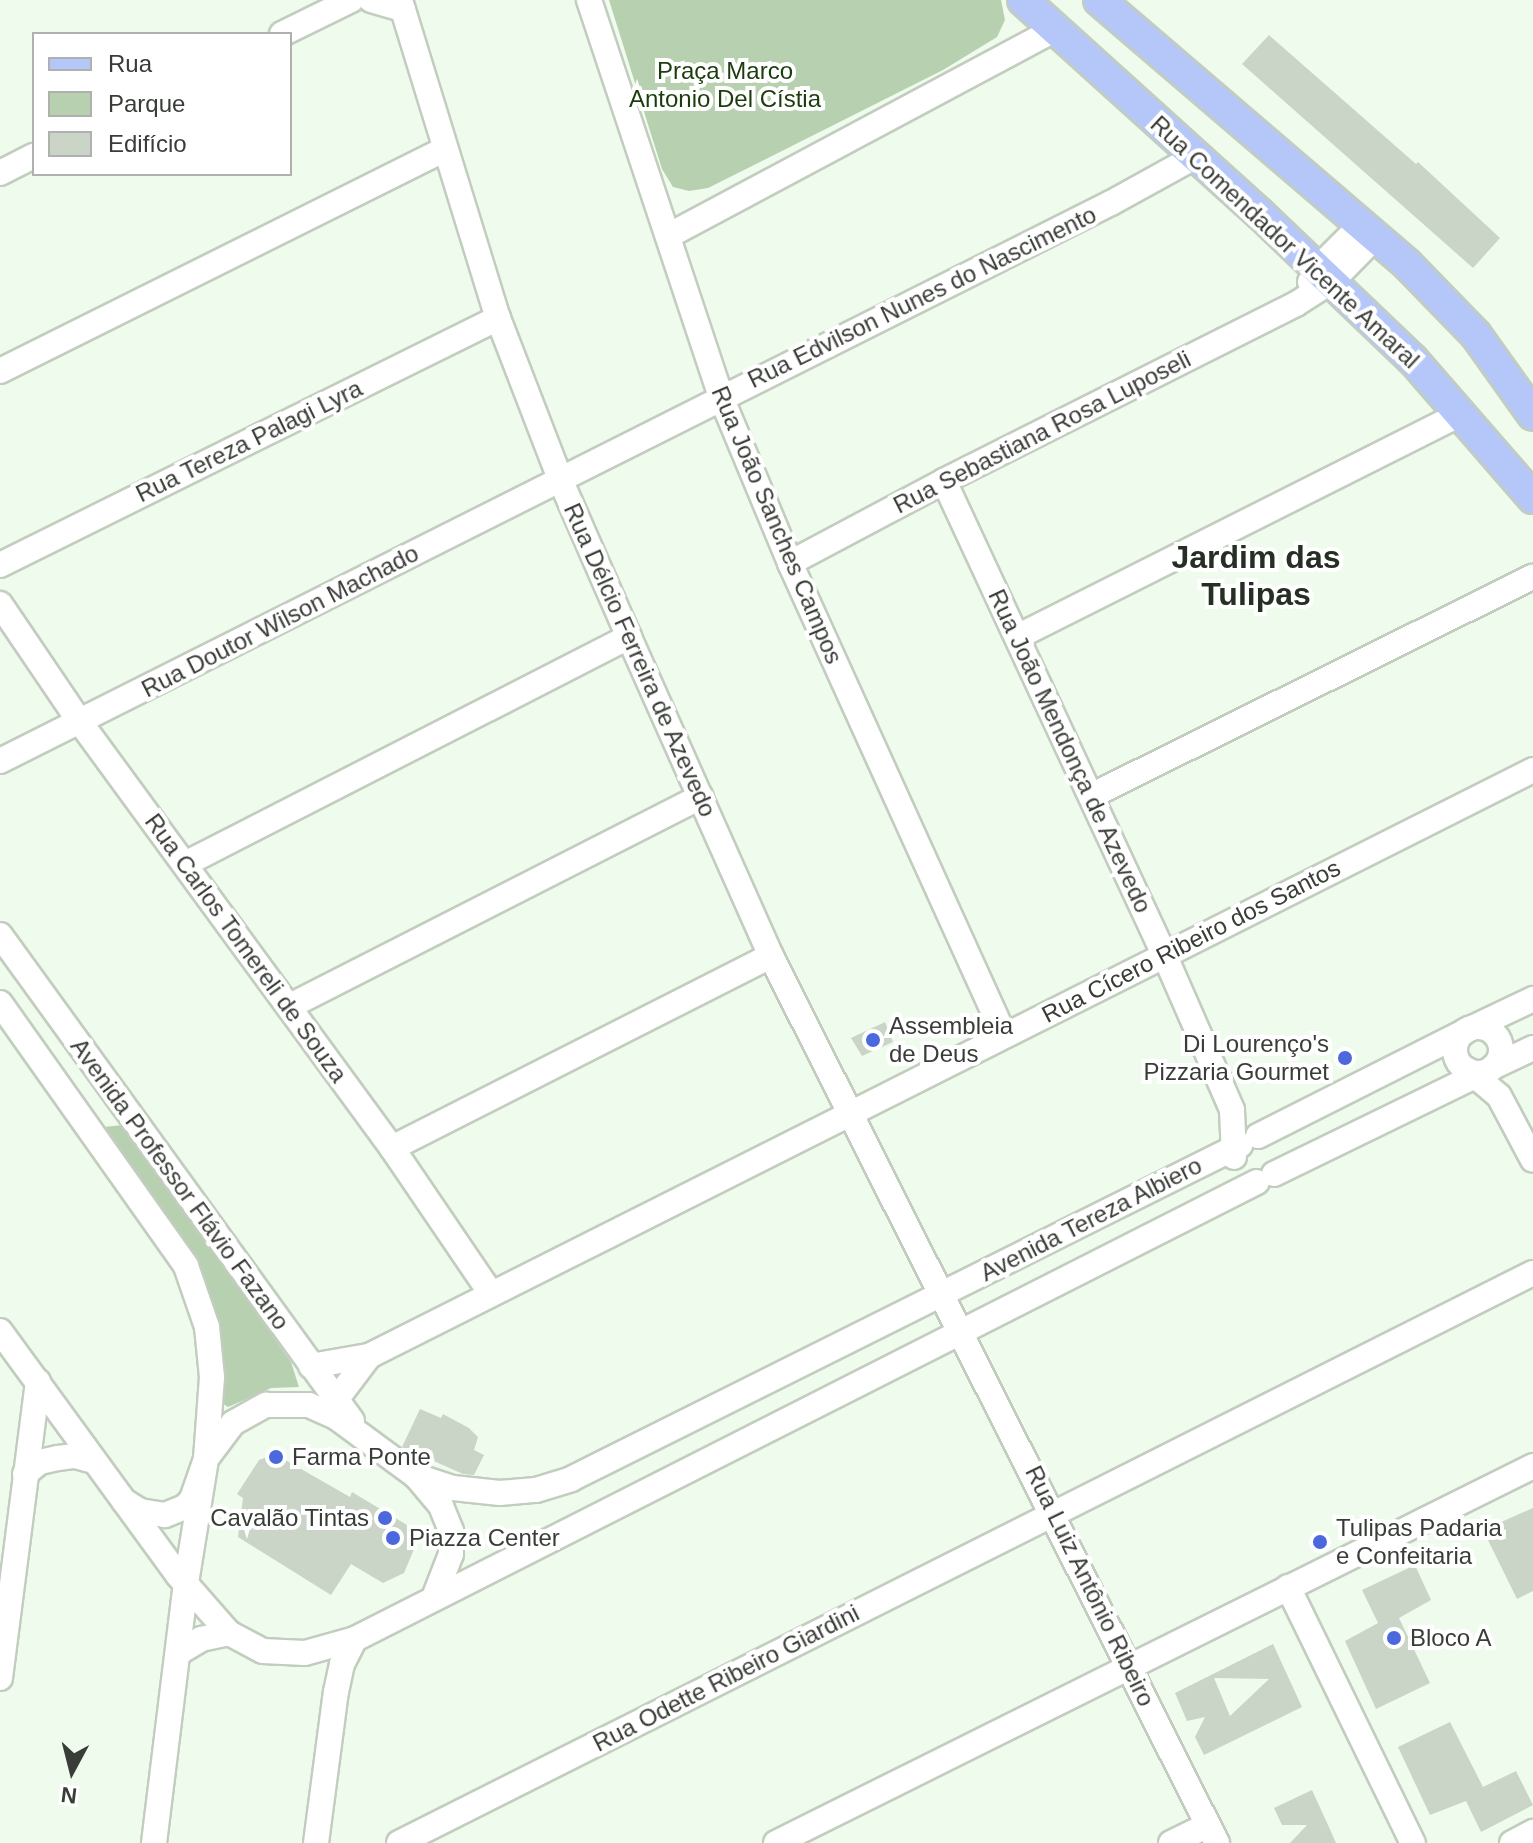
<!DOCTYPE html>
<meta charset="utf-8">
<style>
body{margin:0}
#map{position:relative;width:1533px;height:1843px;overflow:hidden;background:#effbec;font-family:Helvetica,sans-serif}
div>[style]{position:absolute}
.green>*{inset:0;background:#b7d0af}
.building>*{inset:0;background:#cad5c7}
.roads{filter:drop-shadow(2px 0 #c2cdbf) drop-shadow(-2px 0 #c2cdbf) drop-shadow(0 2px #c2cdbf) drop-shadow(0 -2px #c2cdbf)}
.minor>*{height:24px;margin:-12px;padding:0 12px;transform-origin:12px;border-radius:12px;background:#fff}
.minor>.ring{margin:-12px;padding:0;box-sizing:content-box;background:none;border:24px solid #fff;border-radius:50%}
.major>*{height:30px;margin:-15px;padding:0 15px;transform-origin:15px;border-radius:15px;background:#b5c6f9}
.dots>*{width:22px;height:22px;translate:-50% -50%;box-sizing:border-box;border:4px solid #fff;border-radius:50%}
span{translate:-50% -50%;white-space:nowrap;text-align:center;line-height:1.15;-webkit-text-stroke:8px #fff;paint-order:stroke}
.park-label{font-size:24px;color:#1b3c0c}
.street-label{font-size:24px;color:#393d37}
.poi-label{font-size:24px;color:#393d37}
.left{translate:0 -50%;text-align:left}
.right{translate:-100% -50%;text-align:right}
.district-label{font-size:32px;color:#262f24;font-weight:700}
.legend{position:absolute;left:32px;top:32px;width:260px;height:144px;box-sizing:border-box;background:#fff;border:2px solid #b0b1af;margin:0;padding:10px 14px;list-style:none;font-size:24px;color:#393d37}
.legend li{display:flex;align-items:center;gap:16px;height:40px}
.legend b{width:40px;border:2px solid #b0b1af}
.north{position:absolute;left:32px;top:1731px;width:80px;height:80px;-webkit-text-stroke:6px #fff;paint-order:stroke;rotate:187deg;font-size:22px;font-weight:700;line-height:32px;text-align:center;color:#393d37}
.north::after{content:'';display:block;margin:auto;width:28px;height:36px;background:#393d37;clip-path:polygon(50% 0,100% 100%,50% 72%,0 100%)}
</style>
<div id="map">
<div class="green">
<i style="clip-path:polygon(609px 0,1001px 0,1005px 20px,997px 37px,943px 70px,708px 188px,689px 191px,673px 187px,662px 169px)"></i>
<i style="clip-path:polygon(123px 1125px,291px 1362px,299px 1387px,271px 1388px,228px 1407px,222px 1403px,224px 1367px,217px 1322px,198px 1261px,104px 1127px)"></i>
</div>
<div class="building">
<i style="clip-path:polygon(1269px 35px,1416px 164px,1418px 162px,1500px 238px,1473px 268px,1242px 64px)"></i>
<i style="clip-path:polygon(885px 1022px,893px 1042px,862px 1056px,851px 1038px)"></i>
<i style="clip-path:polygon(420px 1409px,441px 1418px,443px 1414px,469px 1428px,478px 1437px,474px 1450px,484px 1455px,474px 1475px,463px 1474px,402px 1447px)"></i>
<i style="clip-path:polygon(275px 1454px,350px 1497px,352px 1492px,407px 1525px,415px 1547px,404px 1573px,383px 1583px,351px 1564px,331px 1595px,238px 1537px,243px 1498px,237px 1494px,259px 1460px)"></i>
<i style="clip-path:polygon(1533px 1508px,1533px 1591px,1517px 1599px,1483px 1530px)"></i>
<i style="clip-path:polygon(1415px 1565px,1431px 1600px,1399px 1618px,1430px 1683px,1376px 1709px,1345px 1641px,1378px 1623px,1362px 1590px)"></i>
<i style="clip-path:polygon(evenodd,1273px 1644px,1302px 1707px,1204px 1755px,1195px 1737px,1205px 1717px,1187px 1721px,1175px 1693px,1273px 1644px,1214px 1678px,1269px 1679px,1230px 1716px,1214px 1678px)"></i>
<i style="clip-path:polygon(1450px 1722px,1483px 1787px,1516px 1771px,1533px 1805px,1481px 1832px,1466px 1801px,1430px 1815px,1398px 1747px)"></i>
<i style="clip-path:polygon(1312px 1790px,1328px 1825px,1336px 1843px,1290px 1843px,1307px 1825px,1282px 1825px,1274px 1808px)"></i>
</div>
<div class="roads">
<div class="minor">
<i style="left:371px;top:0;width:33px;rotate:16deg"></i>
<i style="left:400px;top:0;width:333px;rotate:72.9deg"></i>
<i style="left:498px;top:318px;width:173px;rotate:68.9deg"></i>
<i style="left:560px;top:479px;width:172px;rotate:66.4deg"></i>
<i style="left:629px;top:637px;width:349px;rotate:66deg"></i>
<i style="left:771px;top:956px;width:993px;rotate:63.31deg"></i>
<i style="left:589px;top:0;width:418px;rotate:71.6deg"></i>
<i style="left:721px;top:397px;width:180px;rotate:67.4deg"></i>
<i style="left:790px;top:563px;width:518px;rotate:65.61deg"></i>
<i style="left:282px;top:34px;width:77px;rotate:-26.2deg"></i>
<i style="left:0;top:173px;width:38px;rotate:-27deg"></i>
<i style="left:668px;top:236px;width:438px;rotate:-28.1deg"></i>
<i style="left:1310px;top:282px;width:16px;rotate:-60deg"></i>
<i style="left:1318px;top:268px;width:62px;rotate:-45deg"></i>
<i style="left:0;top:371px;width:497px;rotate:-26.5deg"></i>
<i style="left:944px;top:481px;width:522px;rotate:65.06deg"></i>
<i style="left:1164px;top:954px;width:170px;rotate:66.4deg"></i>
<i style="left:1232px;top:1110px;width:47px;rotate:87.6deg"></i>
<i style="left:790px;top:563px;width:174px;rotate:-28deg"></i>
<i style="left:944px;top:481px;width:394px;rotate:-26.7deg"></i>
<i style="left:1296px;top:304px;width:43px;rotate:-32.6deg"></i>
<i style="left:1332px;top:281px;width:63px;rotate:-45.6deg"></i>
<i style="left:0;top:565px;width:556px;rotate:-26.38deg"></i>
<i style="left:0;top:604px;width:143px;rotate:55.9deg"></i>
<i style="left:80px;top:722px;width:528px;rotate:53.78deg"></i>
<i style="left:392px;top:1148px;width:174px;rotate:55.8deg"></i>
<i style="left:1017px;top:637px;width:497px;rotate:-26.7deg"></i>
<i style="left:0;top:761px;width:1243px;rotate:-26.67deg"></i>
<i style="left:1111px;top:203px;width:97px;rotate:-28.9deg"></i>
<i style="left:1091px;top:796px;width:493px;rotate:-26.4deg"></i>
<i style="left:185px;top:864px;width:499px;rotate:-27.1deg"></i>
<i style="left:0;top:935px;width:600px;rotate:54.08deg"></i>
<i style="left:0;top:1003px;width:322px;rotate:54.7deg"></i>
<i style="left:186px;top:1266px;width:65px;rotate:71deg"></i>
<i style="left:207px;top:1327px;width:50px;rotate:84.3deg"></i>
<i style="left:212px;top:1377px;width:82px;rotate:94.2deg"></i>
<i style="left:206px;top:1459px;width:42px;rotate:109.3deg"></i>
<i style="left:192px;top:1499px;width:11px;rotate:131deg"></i>
<i style="left:185px;top:1507px;width:22px;rotate:158deg"></i>
<i style="left:165px;top:1515px;width:25px;rotate:-171deg"></i>
<i style="left:140px;top:1511px;width:19px;rotate:-148deg"></i>
<i style="left:290px;top:1006px;width:461px;rotate:-27deg"></i>
<i class="ring" style="left:1455px;top:1027px;width:22px;height:22px"></i>
<i style="left:1472px;top:1028px;width:68px;rotate:-25.4deg"></i>
<i style="left:1493px;top:1067px;width:44px;rotate:-25.4deg"></i>
<i style="left:1468px;top:1070px;width:40px;rotate:40deg"></i>
<i style="left:1499px;top:1096px;width:72px;rotate:62deg"></i>
<i style="left:1258px;top:1136px;width:233px;rotate:-26.8deg"></i>
<i style="left:392px;top:1148px;width:425px;rotate:-26.9deg"></i>
<i style="left:1274px;top:1174px;width:230px;rotate:-26deg"></i>
<i style="left:0;top:1331px;width:302px;rotate:53.9deg"></i>
<i style="left:178px;top:1575px;width:77px;rotate:48.7deg"></i>
<i style="left:229px;top:1633px;width:38px;rotate:28deg"></i>
<i style="left:263px;top:1651px;width:42px;rotate:2.7deg"></i>
<i style="left:305px;top:1653px;width:52px;rotate:-15.6deg"></i>
<i style="left:355px;top:1639px;width:1011px;rotate:-26.87deg"></i>
<i style="left:311px;top:1366px;width:59px;rotate:-9.8deg"></i>
<i style="left:369px;top:1356px;width:1303px;rotate:-26.72deg"></i>
<i style="left:336px;top:1400px;width:55px;rotate:-53.1deg"></i>
<i style="left:25px;top:1474px;width:19px;rotate:-39deg"></i>
<i style="left:40px;top:1462px;width:18px;rotate:-13deg"></i>
<i style="left:58px;top:1458px;width:17px;rotate:-7deg"></i>
<i style="left:75px;top:1456px;width:20px;rotate:15deg"></i>
<i style="left:416px;top:1476px;width:39px;rotate:18deg"></i>
<i style="left:453px;top:1488px;width:47px;rotate:6.1deg"></i>
<i style="left:500px;top:1493px;width:36px;rotate:-5deg"></i>
<i style="left:536px;top:1490px;width:37px;rotate:-17deg"></i>
<i style="left:571px;top:1479px;width:748px;rotate:-26.53deg"></i>
<i style="left:1288px;top:1587px;width:285px;rotate:64deg"></i>
<i style="left:178px;top:1653px;width:27px;rotate:-31deg"></i>
<i style="left:201px;top:1639px;width:29px;rotate:-12deg"></i>
<i style="left:0;top:1678px;width:299px;rotate:-82.7deg"></i>
<i style="left:154px;top:1843px;width:262px;rotate:-83deg"></i>
<i style="left:186px;top:1583px;width:126px;rotate:-80.8deg"></i>
<i style="left:206px;top:1459px;width:45px;rotate:-53.1deg"></i>
<i style="left:233px;top:1423px;width:38px;rotate:-29deg"></i>
<i style="left:266px;top:1405px;width:43px"></i>
<i style="left:309px;top:1405px;width:30px;rotate:24deg"></i>
<i style="left:336px;top:1417px;width:99px;rotate:36.4deg"></i>
<i style="left:416px;top:1476px;width:39px;rotate:50deg"></i>
<i style="left:441px;top:1506px;width:27px;rotate:68deg"></i>
<i style="left:451px;top:1531px;width:23px;rotate:90deg"></i>
<i style="left:451px;top:1554px;width:44px;rotate:111.3deg"></i>
<i style="left:316px;top:1843px;width:152px;rotate:-82.5deg"></i>
<i style="left:336px;top:1692px;width:29px;rotate:-78deg"></i>
<i style="left:342px;top:1664px;width:28px;rotate:-63deg"></i>
<i style="left:399px;top:1843px;width:1269px;rotate:-26.69deg"></i>
<i style="left:776px;top:1843px;width:846px;rotate:-26.47deg"></i>
<i style="left:1171px;top:1843px;width:41px;rotate:-25.9deg"></i>
<i style="left:1512px;top:1843px;width:24px;rotate:-28deg"></i>
</div>
<div class="major">
<i style="left:1023px;top:0;width:318px;rotate:42.1deg"></i>
<i style="left:1259px;top:213px;width:213px;rotate:43.7deg"></i>
<i style="left:1413px;top:360px;width:183px;rotate:49deg"></i>
<i style="left:1099px;top:0;width:406px;rotate:40.6deg"></i>
<i style="left:1407px;top:264px;width:99px;rotate:45.8deg"></i>
<i style="left:1476px;top:335px;width:98px;rotate:54.5deg"></i>
</div>
</div>
<div class="dots">
<i style="left:873px;top:1040px;background:#4b69dd"></i>
<i style="left:1345px;top:1058px;background:#4b69dd"></i>
<i style="left:276px;top:1457px;background:#4b69dd"></i>
<i style="left:385px;top:1518px;background:#4b69dd"></i>
<i style="left:393px;top:1538px;background:#4b69dd"></i>
<i style="left:1320px;top:1542px;background:#4b69dd"></i>
<i style="left:1394px;top:1638px;background:#4b69dd"></i>
</div>
<div class="park-label">
<span style="left:725px;top:85px">Praça Marco<br>Antonio Del Cístia</span>
</div>
<div class="street-label">
<span style="left:1285px;top:242px;rotate:43deg">Rua Comendador Vicente Amaral</span>
<span style="left:922px;top:297px;rotate:-26deg">Rua Edvilson Nunes do Nascimento</span>
<span style="left:1042px;top:432px;rotate:-27deg">Rua Sebastiana Rosa Luposeli</span>
<span style="left:249px;top:441px;rotate:-26deg">Rua Tereza Palagi Lyra</span>
<span style="left:777px;top:525px;rotate:67deg">Rua João Sanches Campos</span>
<span style="left:280px;top:621px;rotate:-27deg">Rua Doutor Wilson Machado</span>
<span style="left:640px;top:660px;rotate:66deg">Rua Délcio Ferreira de Azevedo</span>
<span style="left:1070px;top:751px;rotate:65deg">Rua João Mendonça de Azevedo</span>
<span style="left:1191px;top:941px;rotate:-27deg">Rua Cícero Ribeiro dos Santos</span>
<span style="left:246px;top:948px;rotate:54deg">Rua Carlos Tomereli de Souza</span>
<span style="left:180px;top:1184px;rotate:54deg">Avenida Professor Flávio Fazano</span>
<span style="left:1091px;top:1219px;rotate:-27deg">Avenida Tereza Albiero</span>
<span style="left:1090px;top:1586px;rotate:64deg">Rua Luiz Antônio Ribeiro</span>
<span style="left:726px;top:1678px;rotate:-27deg">Rua Odette Ribeiro Giardini</span>
</div>
<div class="poi-label">
<span class="left" style="left:889px;top:1040px">Assembleia<br>de Deus</span>
<span class="right" style="left:1329px;top:1058px">Di Lourenço's<br>Pizzaria Gourmet</span>
<span class="left" style="left:292px;top:1457px">Farma Ponte</span>
<span class="right" style="left:369px;top:1518px">Cavalão Tintas</span>
<span class="left" style="left:1336px;top:1542px">Tulipas Padaria<br>e Confeitaria</span>
<span class="left" style="left:409px;top:1538px">Piazza Center</span>
<span class="left" style="left:1410px;top:1638px">Bloco A</span>
</div>
<div class="district-label">
<span style="left:1256px;top:576px">Jardim das<br>Tulipas</span>
</div>
<ul class="legend">
<li><b style="height:10px;background:#b5c6f9"></b>Rua</li>
<li><b style="height:22px;background:#b7d0af"></b>Parque</li>
<li><b style="height:22px;background:#cad5c7"></b>Edifício</li>
</ul>
<div class="north">N</div>
</div>
